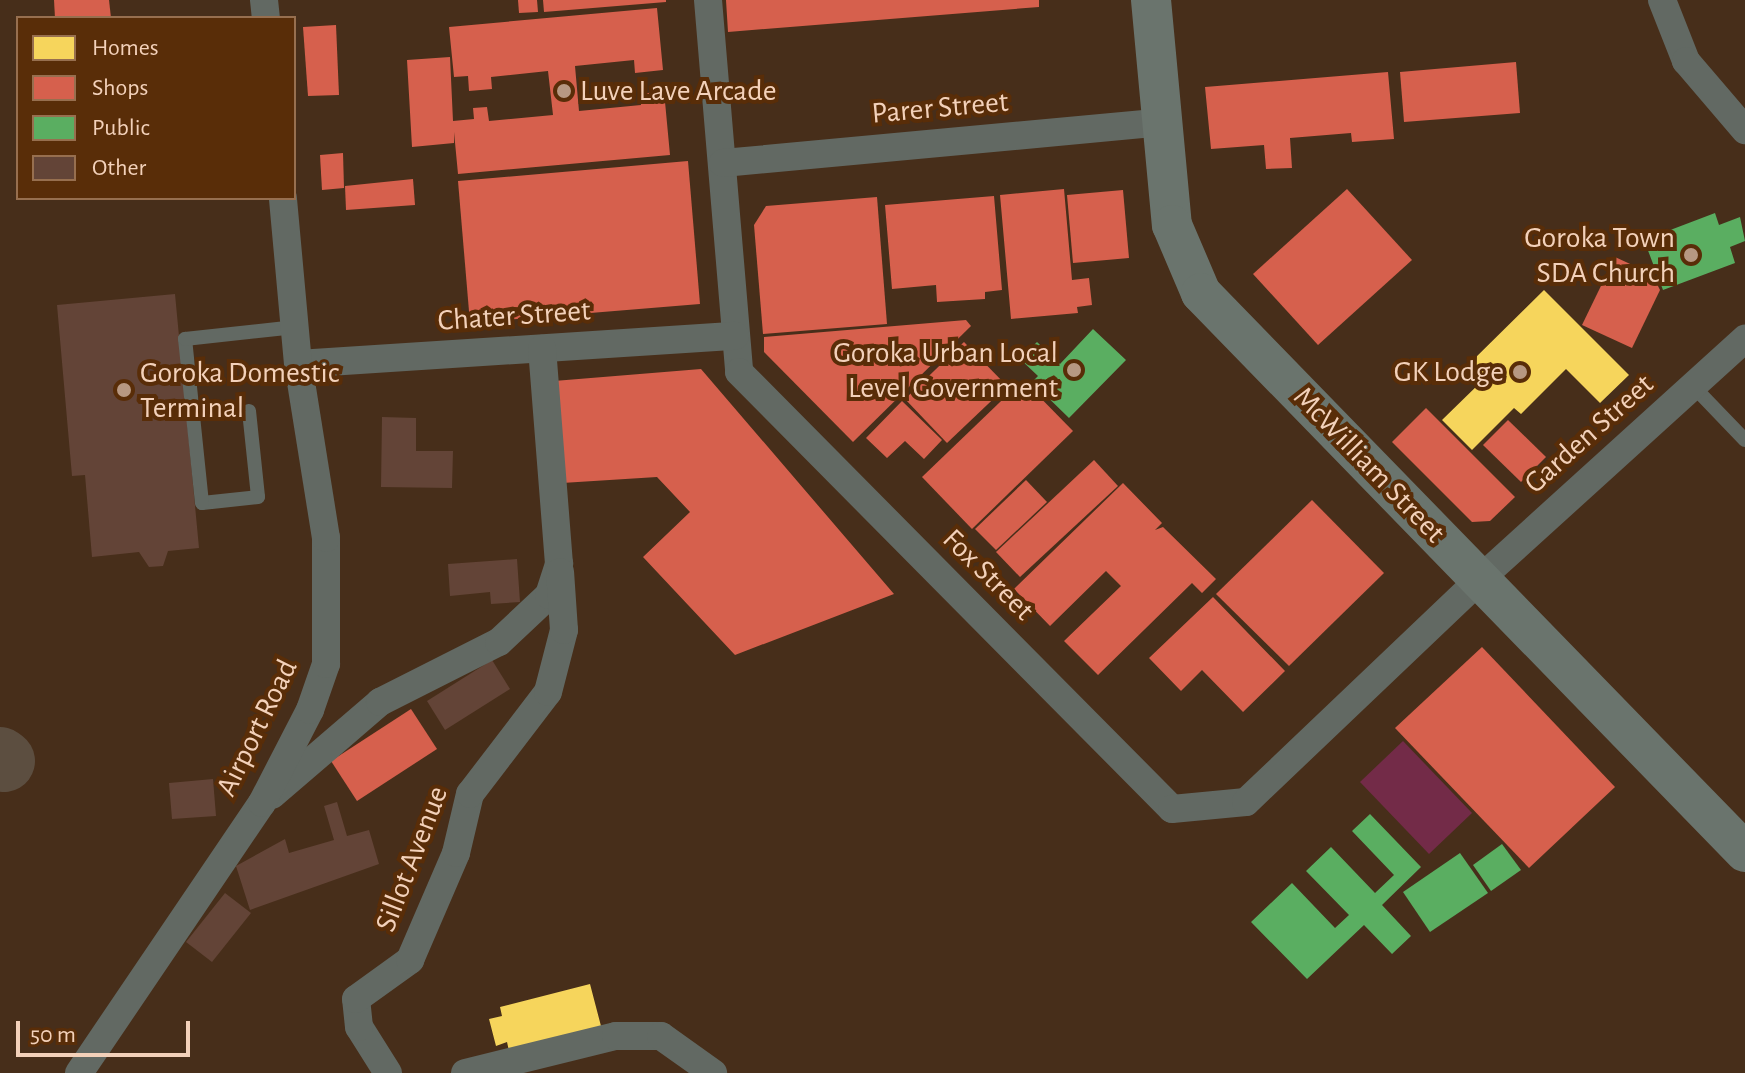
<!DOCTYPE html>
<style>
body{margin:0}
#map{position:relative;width:1745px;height:1073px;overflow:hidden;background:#472e1a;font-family:"Alegreya Sans",sans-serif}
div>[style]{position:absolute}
.green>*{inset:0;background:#732b48}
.homes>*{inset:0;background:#f6d55c}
.shops>*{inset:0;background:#d6604d}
.public>*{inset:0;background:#5aae61}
.taxiway>*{height:62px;margin:-31px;padding:0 31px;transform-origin:31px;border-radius:31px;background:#5c4e40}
.building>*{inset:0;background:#634437}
.lane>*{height:14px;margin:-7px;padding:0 7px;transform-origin:7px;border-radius:7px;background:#626963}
.street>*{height:28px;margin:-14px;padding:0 14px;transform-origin:14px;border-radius:14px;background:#626963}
.secondary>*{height:40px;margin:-20px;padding:0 20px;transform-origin:20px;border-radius:20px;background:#6a746d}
.dots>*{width:22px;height:22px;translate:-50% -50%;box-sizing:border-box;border:4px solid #592d08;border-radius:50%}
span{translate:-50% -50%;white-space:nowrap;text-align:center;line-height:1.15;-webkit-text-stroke:8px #592d08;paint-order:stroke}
.poi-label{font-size:30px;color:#f3d1ba}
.left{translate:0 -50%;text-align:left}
.right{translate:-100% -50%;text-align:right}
.street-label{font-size:30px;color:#f3d1ba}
.legend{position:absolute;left:16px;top:16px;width:280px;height:184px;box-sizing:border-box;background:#592d08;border:2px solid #976f4f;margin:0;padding:10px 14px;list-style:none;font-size:24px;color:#f3d1ba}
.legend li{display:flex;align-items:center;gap:16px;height:40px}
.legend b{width:40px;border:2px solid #976f4f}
.scale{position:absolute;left:16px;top:1021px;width:174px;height:36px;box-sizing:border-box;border:4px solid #f3d1ba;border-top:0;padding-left:10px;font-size:24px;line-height:28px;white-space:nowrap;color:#f3d1ba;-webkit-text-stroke:6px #592d08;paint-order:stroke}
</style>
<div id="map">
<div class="green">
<i style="clip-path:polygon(1403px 741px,1472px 813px,1429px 854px,1360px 782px)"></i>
</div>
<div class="homes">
<i style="clip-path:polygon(1544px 290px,1629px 375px,1600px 403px,1566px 369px,1521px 414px,1514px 408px,1472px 450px,1442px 420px,1484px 379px,1469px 364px)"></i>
<i style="clip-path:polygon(590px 984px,601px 1026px,509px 1051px,507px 1042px,496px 1046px,489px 1019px,502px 1016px,500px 1007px)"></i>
</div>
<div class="shops">
<i style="clip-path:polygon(54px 0,109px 0,111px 18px,55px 18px)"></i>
<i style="clip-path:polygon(518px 0,537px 0,538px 12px,519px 13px)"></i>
<i style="clip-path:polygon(543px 0,666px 0,666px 2px,544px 12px)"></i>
<i style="clip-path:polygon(726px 0,1039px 0,1039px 7px,728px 32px)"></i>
<i style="clip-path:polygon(657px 8px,663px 70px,635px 73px,634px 60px,575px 66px,579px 111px,641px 105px,640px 94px,664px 91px,670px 155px,458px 174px,454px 132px,454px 143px,412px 147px,407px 60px,450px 57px,453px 121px,474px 119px,473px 108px,487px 107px,489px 121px,553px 115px,548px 71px,491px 77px,492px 89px,469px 91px,468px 76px,454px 77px,449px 27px)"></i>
<i style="clip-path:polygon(336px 25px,339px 95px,308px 96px,303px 27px)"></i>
<i style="clip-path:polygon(1516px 62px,1520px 113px,1404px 122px,1400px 72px)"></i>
<i style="clip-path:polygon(1388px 72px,1394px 139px,1352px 142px,1351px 133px,1290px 138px,1292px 168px,1266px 169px,1264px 145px,1211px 149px,1205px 87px)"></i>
<i style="clip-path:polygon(343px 153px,344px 188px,322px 190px,320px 155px)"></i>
<i style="clip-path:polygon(688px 161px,700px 304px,470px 323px,458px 181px)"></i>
<i style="clip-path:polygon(413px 179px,415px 205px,346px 210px,345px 186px)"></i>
<i style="clip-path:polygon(1064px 189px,1072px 280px,1089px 278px,1092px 305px,1077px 307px,1078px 313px,1011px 319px,1000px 195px)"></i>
<i style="clip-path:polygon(1347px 189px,1412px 260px,1318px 345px,1253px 274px)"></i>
<i style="clip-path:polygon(1123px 190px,1129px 258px,1073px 263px,1067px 195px)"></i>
<i style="clip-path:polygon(994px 196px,1002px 290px,985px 292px,985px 299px,937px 302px,936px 285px,892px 289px,885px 205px)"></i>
<i style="clip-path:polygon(877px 197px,887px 324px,763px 334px,754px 225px,766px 206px)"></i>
<i style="clip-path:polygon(1615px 257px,1652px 274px,1660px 290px,1632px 348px,1582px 325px)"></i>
<i style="clip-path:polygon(966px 320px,971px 326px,853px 442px,764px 352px,764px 337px)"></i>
<i style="clip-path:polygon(964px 342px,1007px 386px,947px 443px,905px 399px)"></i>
<i style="clip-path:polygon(701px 369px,894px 594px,735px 655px,643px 557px,690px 512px,657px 477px,562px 483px,554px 381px)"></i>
<i style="clip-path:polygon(1023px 380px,1073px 431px,972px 529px,922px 477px)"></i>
<i style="clip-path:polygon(902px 401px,942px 440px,924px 459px,905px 441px,887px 458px,866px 438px)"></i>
<i style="clip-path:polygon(1426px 408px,1515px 497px,1490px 521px,1472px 522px,1392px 442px)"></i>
<i style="clip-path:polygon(1508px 420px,1546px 457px,1521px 482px,1483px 445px)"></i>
<i style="clip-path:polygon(1094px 460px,1118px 486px,1020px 577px,996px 552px)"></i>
<i style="clip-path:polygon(1026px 480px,1047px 502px,996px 550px,975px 529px)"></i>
<i style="clip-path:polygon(1123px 483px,1162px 523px,1155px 530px,1163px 527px,1216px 579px,1202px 593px,1192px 583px,1098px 675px,1064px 641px,1121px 586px,1106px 571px,1050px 626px,1014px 589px)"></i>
<i style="clip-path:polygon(1312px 500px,1384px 573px,1289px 666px,1216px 594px)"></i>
<i style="clip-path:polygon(1213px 597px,1285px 671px,1243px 712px,1202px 670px,1181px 691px,1149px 658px)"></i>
<i style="clip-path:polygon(1482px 647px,1615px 787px,1529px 868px,1395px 728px)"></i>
<i style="clip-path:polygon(411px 709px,437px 749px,357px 801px,331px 761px)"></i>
</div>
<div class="public">
<i style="clip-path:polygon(1715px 213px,1719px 225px,1740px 217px,1745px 241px,1730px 247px,1735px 263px,1663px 290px,1644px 240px)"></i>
<i style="clip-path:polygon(1093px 329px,1126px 360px,1069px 418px,1032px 382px,1038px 376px,1020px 359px,1037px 342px,1060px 364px)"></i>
<i style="clip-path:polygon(1370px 814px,1421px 867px,1382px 905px,1411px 936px,1392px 954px,1364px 925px,1307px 979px,1251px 922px,1292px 883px,1335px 928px,1349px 915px,1306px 871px,1331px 847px,1375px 893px,1394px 875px,1352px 831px)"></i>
<i style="clip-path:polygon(1502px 844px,1521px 870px,1491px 891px,1473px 865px)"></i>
<i style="clip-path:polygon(1460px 853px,1488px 893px,1430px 932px,1403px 892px)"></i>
</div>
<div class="taxiway">
<i style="left:0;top:758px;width:5px;rotate:37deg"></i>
</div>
<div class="building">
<i style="clip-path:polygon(175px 294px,199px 548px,168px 551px,163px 566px,149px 567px,139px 552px,92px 557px,85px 475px,72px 476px,57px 305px)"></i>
<i style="clip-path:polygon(382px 417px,416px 418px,416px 451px,453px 451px,452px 488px,381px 487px)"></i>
<i style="clip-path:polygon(517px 559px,520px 602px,491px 604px,490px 592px,450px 596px,448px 564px)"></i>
<i style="clip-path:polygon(492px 660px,510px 689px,445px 730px,427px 701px)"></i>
<i style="clip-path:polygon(213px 779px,216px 816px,172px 819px,169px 783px)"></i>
<i style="clip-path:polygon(337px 802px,347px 836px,369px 830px,379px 864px,250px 910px,236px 866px,285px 839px,289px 853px,334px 840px,324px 806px)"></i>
<i style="clip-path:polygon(225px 893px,251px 913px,212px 962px,186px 942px)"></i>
</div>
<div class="lane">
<i style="left:1693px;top:386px;width:75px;rotate:46.1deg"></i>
<i style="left:249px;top:411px;width:86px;rotate:84deg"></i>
<i style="left:258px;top:497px;width:56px;rotate:173.9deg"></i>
<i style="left:202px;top:503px;width:165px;rotate:-95.9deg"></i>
<i style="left:185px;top:339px;width:111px;rotate:-6.2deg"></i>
</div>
<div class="street">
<i style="left:264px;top:0;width:18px;rotate:84deg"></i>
<i style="left:708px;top:0;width:373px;rotate:85.2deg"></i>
<i style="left:739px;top:372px;width:615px;rotate:45.26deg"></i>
<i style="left:1172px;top:809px;width:74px;rotate:-5.4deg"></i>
<i style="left:1246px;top:802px;width:323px;rotate:-43.6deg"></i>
<i style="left:1480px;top:579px;width:358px;rotate:-42.2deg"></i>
<i style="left:1662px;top:0;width:66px;rotate:68.5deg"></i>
<i style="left:1686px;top:61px;width:91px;rotate:49.5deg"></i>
<i style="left:723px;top:163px;width:442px;rotate:-5.3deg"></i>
<i style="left:298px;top:364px;width:438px;rotate:-3.7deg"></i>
<i style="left:272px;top:795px;width:143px;rotate:-40.7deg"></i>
<i style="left:380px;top:702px;width:133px;rotate:-26.8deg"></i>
<i style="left:499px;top:642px;width:69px;rotate:-43.2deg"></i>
<i style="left:549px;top:595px;width:33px;rotate:-72deg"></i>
<i style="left:559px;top:564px;width:216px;rotate:-94.5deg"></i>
<i style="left:79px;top:1073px;width:326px;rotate:-55.9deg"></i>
<i style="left:262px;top:803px;width:105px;rotate:-62.7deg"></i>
<i style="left:310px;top:710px;width:49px;rotate:-70.8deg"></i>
<i style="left:326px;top:664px;width:126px;rotate:-90deg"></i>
<i style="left:326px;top:538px;width:176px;rotate:-99.1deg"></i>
<i style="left:298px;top:364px;width:167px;rotate:-95.2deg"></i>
<i style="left:388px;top:1073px;width:54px;rotate:-122.2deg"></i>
<i style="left:359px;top:1027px;width:28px;rotate:-96deg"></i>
<i style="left:356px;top:999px;width:67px;rotate:-35.8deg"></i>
<i style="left:410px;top:960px;width:116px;rotate:-66.7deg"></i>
<i style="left:456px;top:853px;width:61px;rotate:-76.7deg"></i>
<i style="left:470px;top:794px;width:128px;rotate:-52.6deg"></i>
<i style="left:548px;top:692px;width:64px;rotate:-75.5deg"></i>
<i style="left:564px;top:630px;width:58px;rotate:-93.9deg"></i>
<i style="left:465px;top:1073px;width:155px;rotate:-13.8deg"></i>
<i style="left:616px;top:1036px;width:45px"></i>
<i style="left:661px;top:1036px;width:64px;rotate:35.4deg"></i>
</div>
<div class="secondary">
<i style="left:1151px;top:0;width:226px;rotate:84.7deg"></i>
<i style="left:1172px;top:225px;width:74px;rotate:66.9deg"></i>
<i style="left:1201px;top:293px;width:780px;rotate:45.78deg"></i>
</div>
<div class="dots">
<i style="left:564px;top:91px;background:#b79882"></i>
<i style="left:1691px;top:255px;background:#b79882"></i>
<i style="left:1074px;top:370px;background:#b79882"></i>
<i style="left:1520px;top:372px;background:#b79882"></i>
<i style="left:124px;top:390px;background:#b79882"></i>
</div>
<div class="poi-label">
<span class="left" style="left:580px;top:91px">Luve Lave Arcade</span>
<span class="right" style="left:1675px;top:255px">Goroka Town<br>SDA Church</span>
<span class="right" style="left:1058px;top:370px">Goroka Urban Local<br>Level Government</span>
<span class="right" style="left:1504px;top:372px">GK Lodge</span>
<span class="left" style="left:140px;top:390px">Goroka Domestic<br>Terminal</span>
</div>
<div class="street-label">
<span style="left:940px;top:108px;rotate:-5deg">Parer Street</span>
<span style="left:514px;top:316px;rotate:-4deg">Chater Street</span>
<span style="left:1589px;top:434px;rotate:-42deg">Garden Street</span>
<span style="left:1369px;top:465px;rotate:46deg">McWilliam Street</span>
<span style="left:988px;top:575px;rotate:45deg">Fox Street</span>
<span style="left:257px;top:728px;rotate:-64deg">Airport Road</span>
<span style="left:412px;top:859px;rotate:-69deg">Sillot Avenue</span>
</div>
<ul class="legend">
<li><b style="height:22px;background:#f6d55c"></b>Homes</li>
<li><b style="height:22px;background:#d6604d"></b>Shops</li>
<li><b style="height:22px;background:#5aae61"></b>Public</li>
<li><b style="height:22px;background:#634437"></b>Other</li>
</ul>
<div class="scale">50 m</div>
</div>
